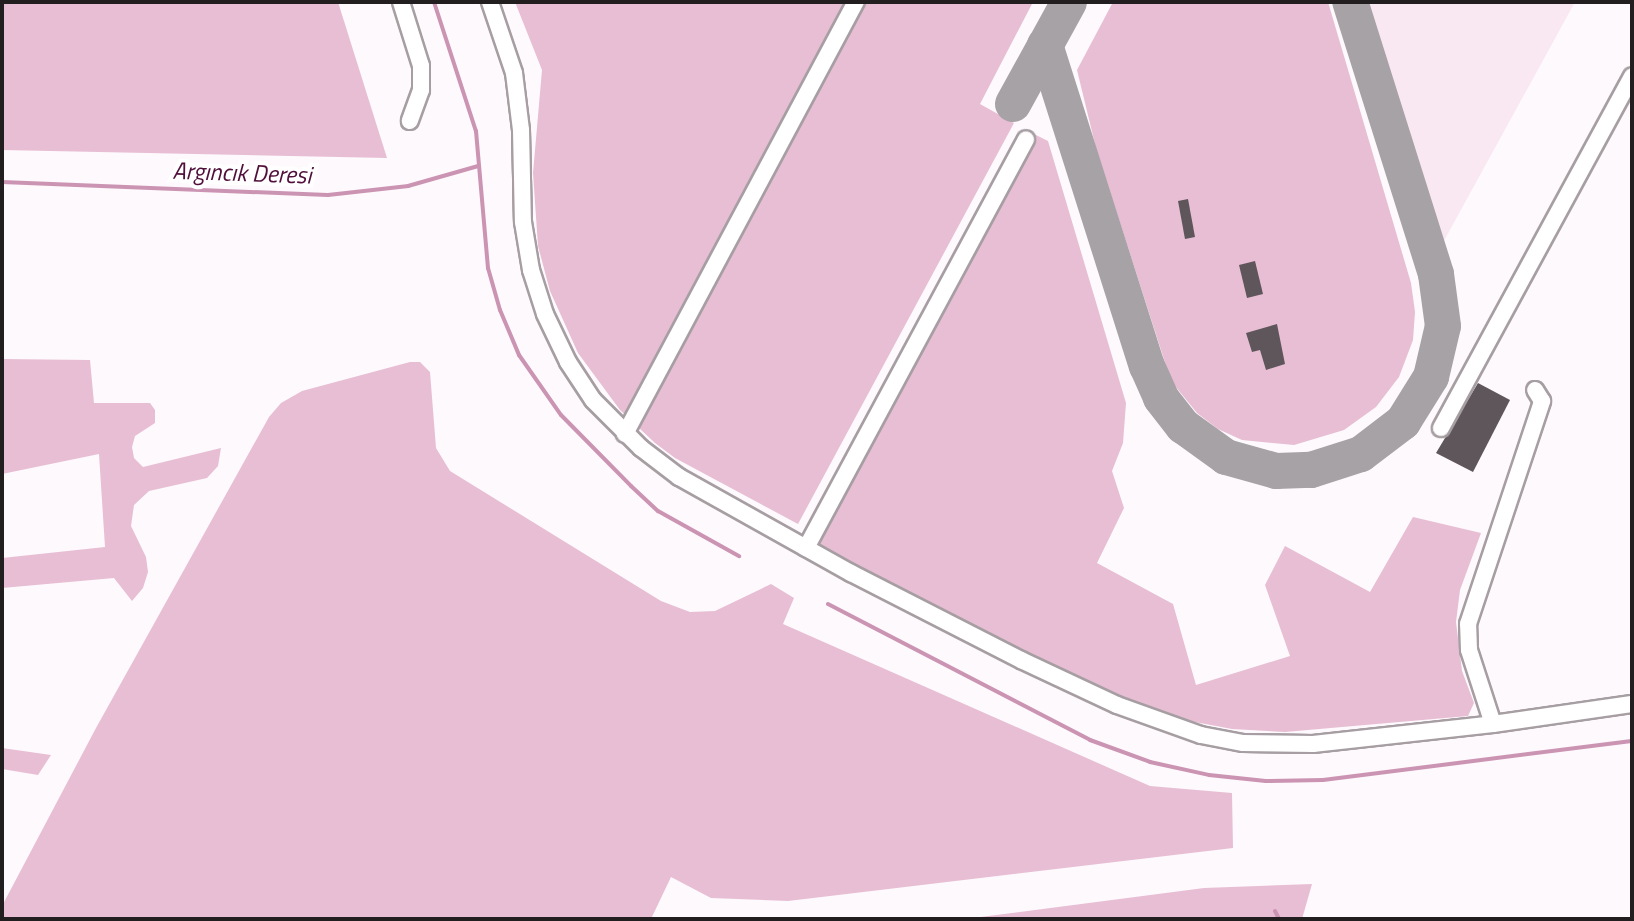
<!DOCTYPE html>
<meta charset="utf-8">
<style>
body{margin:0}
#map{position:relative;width:1634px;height:921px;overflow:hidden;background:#fef9fc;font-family:"Titillium Web",sans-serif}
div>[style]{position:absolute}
.built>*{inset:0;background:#f9e8f1}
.green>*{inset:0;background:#e7bed4}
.stream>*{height:4px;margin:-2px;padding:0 2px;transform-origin:2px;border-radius:2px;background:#cb94b3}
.taxiway>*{height:36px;margin:-18px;padding:0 18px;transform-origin:18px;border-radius:18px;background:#a7a2a5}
.building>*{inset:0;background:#5e565a}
.roads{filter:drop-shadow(2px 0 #a69ea2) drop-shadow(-2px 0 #a69ea2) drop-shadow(0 2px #a69ea2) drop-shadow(0 -2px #a69ea2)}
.minor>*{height:16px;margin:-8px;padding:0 8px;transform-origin:8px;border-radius:8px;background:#fff}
span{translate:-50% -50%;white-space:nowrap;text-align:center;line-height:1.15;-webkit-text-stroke:8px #fff;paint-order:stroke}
.water-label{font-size:24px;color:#51103b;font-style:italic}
.frame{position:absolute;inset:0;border:4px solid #221e20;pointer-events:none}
</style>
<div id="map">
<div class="built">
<i style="clip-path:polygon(1336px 2px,1575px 2px,1423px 279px)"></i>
</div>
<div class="green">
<i style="clip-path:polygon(2px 2px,338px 2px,387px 158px,2px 150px)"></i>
<i style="clip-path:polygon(515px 2px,1033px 2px,980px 104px,1014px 123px,798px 524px,675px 458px,655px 443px,620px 410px,578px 353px,550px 291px,538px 246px,533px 173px,542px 70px)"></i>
<i style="clip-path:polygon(1113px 2px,1328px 2px,1411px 283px,1415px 312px,1413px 340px,1399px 377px,1376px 407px,1344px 430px,1294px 445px,1242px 440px,1218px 429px,1197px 413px,1171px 381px,1096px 148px,1077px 70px)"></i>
<i style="clip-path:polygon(1034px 134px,1048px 141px,1126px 403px,1123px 443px,1112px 471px,1124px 508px,1097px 563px,1173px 604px,1196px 685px,1290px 656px,1265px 585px,1285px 546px,1370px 592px,1413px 517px,1481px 533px,1460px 590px,1456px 622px,1462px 671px,1474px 703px,1468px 716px,1285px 732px,1232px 729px,1179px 719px,1127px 700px,1000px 642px,813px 545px)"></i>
<i style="clip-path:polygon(2px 359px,90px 360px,94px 403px,150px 403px,155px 410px,155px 423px,135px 436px,132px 447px,134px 458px,143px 467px,221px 448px,218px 466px,207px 478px,149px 491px,134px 505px,131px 526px,146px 557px,148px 572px,143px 588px,132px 601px,114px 578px,2px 588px,2px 558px,105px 547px,99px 454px,2px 474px)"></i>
<i style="clip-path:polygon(410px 362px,420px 362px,430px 372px,436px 448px,450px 471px,661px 601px,690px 612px,715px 611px,771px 584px,794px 598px,783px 624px,1150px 786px,1232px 793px,1233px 848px,788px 901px,711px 898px,671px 877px,651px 919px,2px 919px,2px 906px,96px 728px,269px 417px,281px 403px,302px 391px)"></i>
<i style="clip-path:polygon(2px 748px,51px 755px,38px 775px,2px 769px)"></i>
<i style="clip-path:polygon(1312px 884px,1302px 919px,965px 919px,1204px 888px)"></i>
</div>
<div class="stream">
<i style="left:434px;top:2px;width:136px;rotate:72deg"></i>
<i style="left:476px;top:131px;width:138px;rotate:85deg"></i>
<i style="left:488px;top:268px;width:44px;rotate:74.1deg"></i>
<i style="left:500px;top:310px;width:49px;rotate:67.1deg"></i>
<i style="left:519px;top:355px;width:73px;rotate:55deg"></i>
<i style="left:561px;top:415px;width:100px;rotate:45.4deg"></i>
<i style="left:631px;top:486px;width:37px;rotate:43deg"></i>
<i style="left:658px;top:511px;width:93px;rotate:29.1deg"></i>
<i style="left:2px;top:182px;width:326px;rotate:2.3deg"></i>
<i style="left:328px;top:195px;width:81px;rotate:-6.4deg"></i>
<i style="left:408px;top:186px;width:73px;rotate:-15.9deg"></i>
<i style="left:828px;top:604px;width:295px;rotate:27.4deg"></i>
<i style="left:1090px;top:740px;width:64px;rotate:20.1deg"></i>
<i style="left:1150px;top:762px;width:60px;rotate:12.4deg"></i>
<i style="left:1209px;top:775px;width:57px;rotate:6deg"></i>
<i style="left:1266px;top:781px;width:57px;rotate:-1deg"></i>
<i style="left:1323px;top:780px;width:311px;rotate:-7.2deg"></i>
<i style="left:1275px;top:911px;width:9px;rotate:63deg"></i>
</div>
<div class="taxiway">
<i style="left:1045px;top:45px;width:337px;rotate:72.4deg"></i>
<i style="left:1147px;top:366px;width:35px;rotate:66deg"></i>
<i style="left:1161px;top:398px;width:36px;rotate:52deg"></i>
<i style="left:1183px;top:426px;width:53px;rotate:35.8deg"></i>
<i style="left:1226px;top:457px;width:52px;rotate:15.6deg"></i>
<i style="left:1276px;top:471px;width:35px;rotate:-2deg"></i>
<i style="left:1311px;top:470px;width:52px;rotate:-17.7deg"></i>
<i style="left:1361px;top:454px;width:53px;rotate:-37.3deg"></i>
<i style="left:1403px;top:422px;width:53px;rotate:-58.1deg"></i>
<i style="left:1431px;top:377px;width:52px;rotate:-76.8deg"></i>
<i style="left:1443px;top:326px;width:52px;rotate:-97.7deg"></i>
<i style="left:1436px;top:274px;width:285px;rotate:-107.5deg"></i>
<i style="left:1013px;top:104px;width:116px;rotate:-61.2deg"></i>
</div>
<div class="building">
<i style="clip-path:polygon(1188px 199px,1195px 237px,1185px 239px,1178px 201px)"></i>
<i style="clip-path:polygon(1255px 261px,1263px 294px,1247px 298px,1239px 265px)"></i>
<i style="clip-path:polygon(1277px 324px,1285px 364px,1266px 370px,1260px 350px,1252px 352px,1246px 333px)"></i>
<i style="clip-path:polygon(1478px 383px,1510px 400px,1473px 472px,1436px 453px)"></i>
</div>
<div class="roads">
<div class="minor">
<i style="left:401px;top:2px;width:67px;rotate:72.6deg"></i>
<i style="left:421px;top:66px;width:24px;rotate:90deg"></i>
<i style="left:421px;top:90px;width:33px;rotate:110deg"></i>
<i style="left:490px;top:2px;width:75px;rotate:71.3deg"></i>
<i style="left:514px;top:73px;width:57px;rotate:83deg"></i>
<i style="left:521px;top:130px;width:92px;rotate:88.8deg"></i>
<i style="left:523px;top:222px;width:49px;rotate:80.5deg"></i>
<i style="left:531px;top:270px;width:46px;rotate:72.3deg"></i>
<i style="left:545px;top:314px;width:53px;rotate:64.4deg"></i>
<i style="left:568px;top:362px;width:45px;rotate:56.7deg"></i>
<i style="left:593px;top:400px;width:68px;rotate:45deg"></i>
<i style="left:641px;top:448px;width:48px;rotate:37.3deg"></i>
<i style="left:679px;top:477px;width:197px;rotate:29.2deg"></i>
<i style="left:851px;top:573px;width:191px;rotate:27.1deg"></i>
<i style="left:1021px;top:660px;width:106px;rotate:25.1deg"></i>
<i style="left:1117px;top:705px;width:89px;rotate:19.7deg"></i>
<i style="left:1201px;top:735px;width:43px;rotate:10.8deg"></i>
<i style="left:1243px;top:743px;width:70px;rotate:0.8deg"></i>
<i style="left:1313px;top:744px;width:181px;rotate:-6.3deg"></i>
<i style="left:1493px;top:724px;width:140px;rotate:-8.2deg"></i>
<i style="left:1441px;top:428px;width:400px;rotate:-61.5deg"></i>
<i style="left:625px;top:434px;width:490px;rotate:-61.9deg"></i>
<i style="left:806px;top:548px;width:464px;rotate:-61.7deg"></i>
<i style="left:1493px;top:724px;width:78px;rotate:-108deg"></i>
<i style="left:1469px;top:650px;width:26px;rotate:-92deg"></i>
<i style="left:1468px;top:624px;width:235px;rotate:-71.6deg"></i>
<i style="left:1542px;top:401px;width:13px;rotate:-122deg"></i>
</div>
</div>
<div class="water-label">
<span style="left:242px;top:173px;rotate:2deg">Argıncık Deresi</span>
</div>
<div class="frame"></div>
</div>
